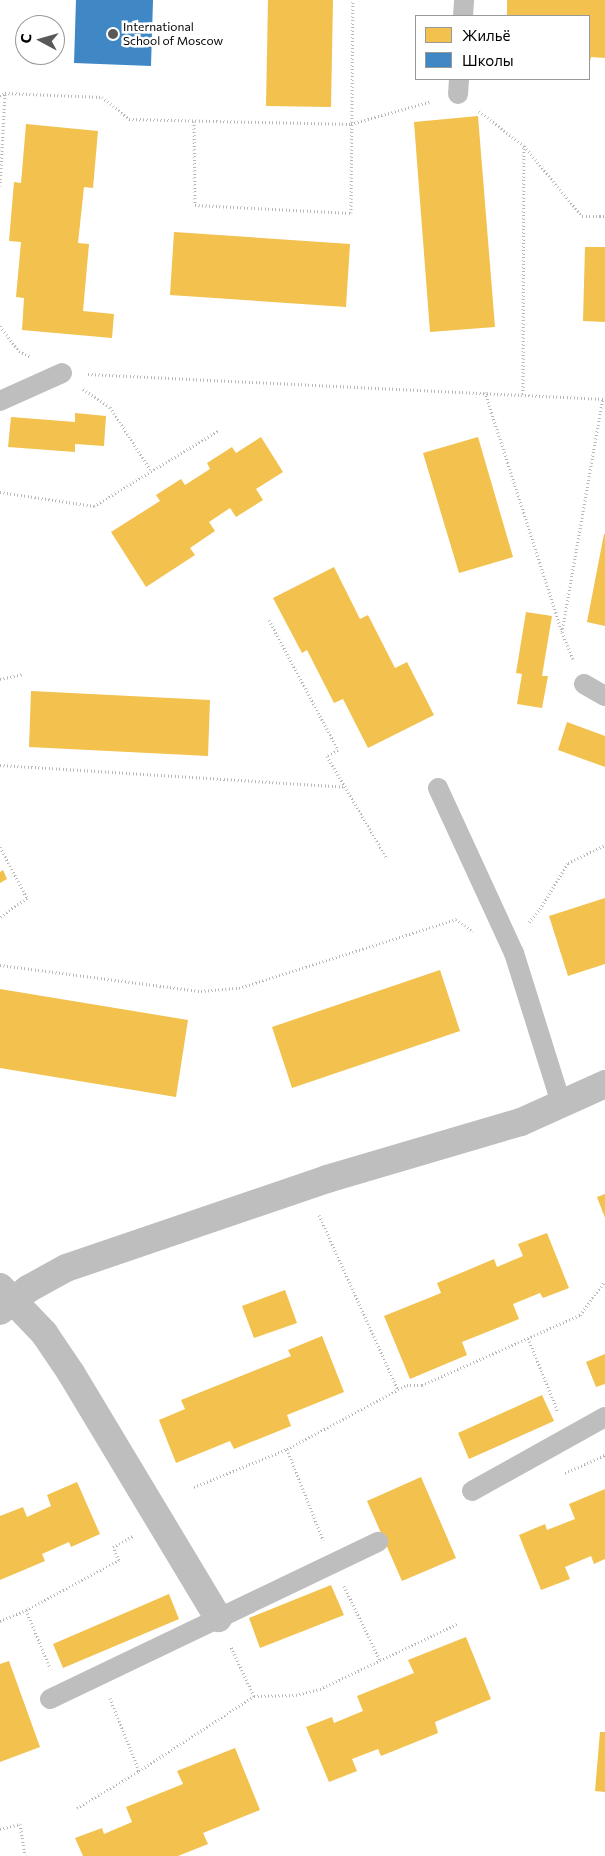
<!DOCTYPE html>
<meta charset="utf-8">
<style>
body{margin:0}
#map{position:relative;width:605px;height:1856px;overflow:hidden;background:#fff;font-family:Commissioner,sans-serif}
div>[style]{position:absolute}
.homes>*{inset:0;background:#f2c14e}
.schools>*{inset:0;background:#3f88c5}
.path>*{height:3px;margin-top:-1.5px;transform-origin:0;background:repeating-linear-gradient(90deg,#b8b8b8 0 1px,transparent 0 3.5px)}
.lane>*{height:20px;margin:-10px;padding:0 10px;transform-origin:10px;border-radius:10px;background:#bebebe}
.street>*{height:28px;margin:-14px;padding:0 14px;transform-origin:14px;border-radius:14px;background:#bebebe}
.dots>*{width:14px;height:14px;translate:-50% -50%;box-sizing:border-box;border:2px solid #fff;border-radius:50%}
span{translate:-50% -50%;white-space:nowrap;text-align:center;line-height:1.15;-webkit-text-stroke:5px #fff;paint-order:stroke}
.poi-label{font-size:12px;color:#000}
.left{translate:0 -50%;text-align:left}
.legend{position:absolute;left:415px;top:15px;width:175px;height:65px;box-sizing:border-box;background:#fff;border:1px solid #999;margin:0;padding:6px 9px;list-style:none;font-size:15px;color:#000}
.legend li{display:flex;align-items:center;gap:10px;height:25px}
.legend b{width:25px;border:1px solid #999}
.north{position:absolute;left:15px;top:15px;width:50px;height:50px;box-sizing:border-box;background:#fff;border:1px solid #999;border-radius:50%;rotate:276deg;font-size:14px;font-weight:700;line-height:20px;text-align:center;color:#000}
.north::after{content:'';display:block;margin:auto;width:18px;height:22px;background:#595959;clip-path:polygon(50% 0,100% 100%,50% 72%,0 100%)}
</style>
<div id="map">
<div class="homes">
<i style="clip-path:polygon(268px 0,333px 0,331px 107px,266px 106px)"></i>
<i style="clip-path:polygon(507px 0,605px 0,605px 58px,591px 57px,589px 65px,589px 16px,507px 16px)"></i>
<i style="clip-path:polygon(478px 116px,495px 327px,430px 332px,414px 122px)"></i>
<i style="clip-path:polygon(26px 124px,98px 131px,93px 188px,84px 187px,78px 243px,89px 244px,83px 311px,114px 314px,112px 338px,22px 330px,24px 298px,16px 297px,21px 242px,9px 241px,14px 182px,21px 183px)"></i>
<i style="clip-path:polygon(174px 232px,350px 244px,346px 307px,170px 295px)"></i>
<i style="clip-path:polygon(585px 247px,605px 247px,605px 322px,583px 321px)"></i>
<i style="clip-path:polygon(75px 413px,106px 416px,104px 446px,75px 444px,75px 452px,8px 447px,11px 417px,75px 422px)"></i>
<i style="clip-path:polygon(261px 437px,283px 472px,256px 489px,263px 500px,236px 517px,230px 508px,209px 522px,215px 531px,190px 548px,195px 555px,146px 587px,111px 532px,160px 501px,156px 495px,181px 479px,185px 485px,210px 469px,207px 463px,232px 447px,236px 453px)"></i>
<i style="clip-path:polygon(478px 437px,513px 557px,459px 573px,423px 453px)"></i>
<i style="clip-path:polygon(604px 534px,605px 534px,605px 626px,587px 622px)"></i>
<i style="clip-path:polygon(334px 567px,360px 619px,368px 615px,395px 668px,407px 662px,434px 715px,368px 748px,343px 699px,334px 703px,307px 650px,302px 653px,273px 598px)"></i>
<i style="clip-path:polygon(526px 612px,552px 616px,542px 676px,548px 676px,542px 708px,517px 704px,522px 674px,516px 673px)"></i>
<i style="clip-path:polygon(31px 691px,210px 700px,208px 756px,29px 747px)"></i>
<i style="clip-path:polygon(567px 722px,605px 736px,605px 767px,558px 750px)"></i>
<i style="clip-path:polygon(3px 870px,7px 879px,0 883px,0 872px)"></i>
<i style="clip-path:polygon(605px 898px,605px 964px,568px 976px,549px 916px)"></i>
<i style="clip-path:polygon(440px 970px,460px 1031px,292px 1088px,272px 1027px)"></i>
<i style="clip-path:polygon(0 989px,188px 1020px,176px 1097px,0 1068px)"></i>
<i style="clip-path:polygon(605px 1194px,605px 1218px,597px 1197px)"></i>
<i style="clip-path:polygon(547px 1233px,569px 1288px,543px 1298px,540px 1293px,513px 1304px,519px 1319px,462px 1342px,467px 1355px,410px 1379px,384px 1316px,441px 1293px,437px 1283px,494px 1259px,497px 1267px,523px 1256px,518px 1244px)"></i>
<i style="clip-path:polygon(285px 1290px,297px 1323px,254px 1338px,242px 1306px)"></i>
<i style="clip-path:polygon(322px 1336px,344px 1392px,287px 1415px,291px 1426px,234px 1449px,230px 1441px,176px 1463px,159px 1420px,185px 1409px,181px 1400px,291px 1356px,288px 1350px)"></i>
<i style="clip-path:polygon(605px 1354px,605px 1384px,596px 1387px,586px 1362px)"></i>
<i style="clip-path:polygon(542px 1395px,554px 1421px,469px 1459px,458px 1433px)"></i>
<i style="clip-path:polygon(421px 1477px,456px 1558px,402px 1581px,367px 1501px)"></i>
<i style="clip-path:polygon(77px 1482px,100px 1534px,71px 1547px,69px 1542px,42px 1554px,45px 1561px,0 1580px,0 1516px,23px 1507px,27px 1517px,51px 1506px,47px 1495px)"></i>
<i style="clip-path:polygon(605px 1489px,605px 1559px,594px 1564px,591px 1556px,565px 1567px,570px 1579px,541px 1590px,519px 1535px,545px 1524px,547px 1530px,575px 1519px,569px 1504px)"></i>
<i style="clip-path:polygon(331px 1585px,344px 1615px,260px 1648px,249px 1618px)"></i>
<i style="clip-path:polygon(169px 1594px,179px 1619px,63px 1668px,53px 1644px)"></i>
<i style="clip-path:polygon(466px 1637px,491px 1699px,435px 1722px,438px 1733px,381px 1756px,378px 1749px,352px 1759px,357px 1771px,329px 1782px,306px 1727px,332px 1717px,334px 1723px,363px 1711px,357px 1696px,414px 1673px,408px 1660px)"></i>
<i style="clip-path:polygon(9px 1661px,40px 1747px,0 1762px,0 1664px)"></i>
<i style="clip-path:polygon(600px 1732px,605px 1732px,605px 1792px,595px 1791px)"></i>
<i style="clip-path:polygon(235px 1748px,260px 1810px,203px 1833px,208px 1844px,178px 1856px,83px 1856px,75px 1838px,102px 1828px,104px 1834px,132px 1822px,126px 1807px,183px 1784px,177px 1771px)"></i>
</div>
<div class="schools">
<i style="clip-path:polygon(76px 0,153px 0,151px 66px,74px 63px)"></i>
</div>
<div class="path">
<i style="left:0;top:96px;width:6px;rotate:-31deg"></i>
<i style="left:5px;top:93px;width:97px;rotate:2.4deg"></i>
<i style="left:102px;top:97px;width:35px;rotate:39deg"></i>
<i style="left:129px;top:119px;width:222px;rotate:1.3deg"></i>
<i style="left:351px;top:124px;width:84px;rotate:-15.9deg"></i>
<i style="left:479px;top:111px;width:57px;rotate:37.9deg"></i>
<i style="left:524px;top:146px;width:91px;rotate:50.4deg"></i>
<i style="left:582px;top:216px;width:23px"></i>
<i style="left:194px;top:121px;width:84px;rotate:89.3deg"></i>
<i style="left:195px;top:205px;width:156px;rotate:2.9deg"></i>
<i style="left:351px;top:213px;width:213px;rotate:-89.5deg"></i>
<i style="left:0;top:186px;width:92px;rotate:-86.9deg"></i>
<i style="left:0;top:326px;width:31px;rotate:53deg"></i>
<i style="left:19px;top:351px;width:13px;rotate:27deg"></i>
<i style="left:88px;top:374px;width:518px;rotate:2.77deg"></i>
<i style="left:83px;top:389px;width:32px;rotate:34deg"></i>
<i style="left:110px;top:407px;width:74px;rotate:57.2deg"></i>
<i style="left:485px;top:392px;width:252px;rotate:72.2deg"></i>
<i style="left:562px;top:632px;width:29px;rotate:68deg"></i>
<i style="left:523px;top:394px;width:247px;rotate:-89.8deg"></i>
<i style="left:0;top:492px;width:95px;rotate:8.5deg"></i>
<i style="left:94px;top:506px;width:145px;rotate:-31.2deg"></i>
<i style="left:269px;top:620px;width:147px;rotate:62deg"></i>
<i style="left:338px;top:750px;width:13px;rotate:151deg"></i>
<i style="left:327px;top:756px;width:117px;rotate:59.7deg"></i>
<i style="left:562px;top:632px;width:238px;rotate:-80.1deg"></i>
<i style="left:0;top:679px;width:24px;rotate:-12deg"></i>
<i style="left:0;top:765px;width:346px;rotate:3.6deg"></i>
<i style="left:0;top:847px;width:58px;rotate:62.1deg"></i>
<i style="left:27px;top:898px;width:33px;rotate:145deg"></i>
<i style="left:529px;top:922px;width:17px;rotate:-50deg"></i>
<i style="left:540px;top:909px;width:54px;rotate:-58.7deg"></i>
<i style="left:568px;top:863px;width:41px;rotate:-25.9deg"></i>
<i style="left:0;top:965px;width:203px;rotate:7.4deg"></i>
<i style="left:201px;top:991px;width:38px;rotate:-5deg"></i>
<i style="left:239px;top:988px;width:228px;rotate:-17.6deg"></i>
<i style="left:456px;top:919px;width:21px;rotate:37deg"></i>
<i style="left:319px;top:1215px;width:192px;rotate:65.7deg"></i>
<i style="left:528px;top:1338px;width:80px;rotate:67.9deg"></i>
<i style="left:287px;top:1449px;width:98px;rotate:68.4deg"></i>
<i style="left:565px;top:1473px;width:44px;rotate:-24.2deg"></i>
<i style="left:194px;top:1487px;width:100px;rotate:-22.2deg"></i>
<i style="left:287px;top:1449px;width:136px;rotate:-28.1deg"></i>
<i style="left:407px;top:1385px;width:15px"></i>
<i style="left:422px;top:1385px;width:173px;rotate:-23.9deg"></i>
<i style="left:580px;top:1315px;width:42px;rotate:-53.7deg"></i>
<i style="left:344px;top:1586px;width:82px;rotate:64.1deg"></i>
<i style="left:26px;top:1610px;width:106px;rotate:-28.3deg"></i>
<i style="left:119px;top:1560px;width:14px;rotate:-115deg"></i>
<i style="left:113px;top:1547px;width:23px;rotate:-29deg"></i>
<i style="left:0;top:1621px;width:28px;rotate:-23deg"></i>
<i style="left:26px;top:1610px;width:63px;rotate:67.5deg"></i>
<i style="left:254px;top:1696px;width:42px;rotate:-1.4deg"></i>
<i style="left:296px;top:1695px;width:25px;rotate:-14deg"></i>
<i style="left:320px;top:1689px;width:154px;rotate:-25.4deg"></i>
<i style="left:110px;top:1698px;width:79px;rotate:68.3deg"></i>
<i style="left:77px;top:1808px;width:72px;rotate:-30.8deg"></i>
<i style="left:139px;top:1771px;width:137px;rotate:-33.1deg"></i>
<i style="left:254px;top:1696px;width:56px;rotate:-115.2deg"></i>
<i style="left:0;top:1829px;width:21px;rotate:-14deg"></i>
<i style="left:20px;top:1824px;width:32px;rotate:81deg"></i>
</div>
<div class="lane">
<i style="left:463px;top:16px;width:16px;rotate:-86deg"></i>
<i style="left:458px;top:94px;width:15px;rotate:-86deg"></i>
<i style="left:0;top:401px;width:68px;rotate:-24.3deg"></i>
<i style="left:584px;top:684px;width:24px;rotate:30deg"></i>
<i style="left:438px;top:788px;width:182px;rotate:65.3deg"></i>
<i style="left:514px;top:953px;width:160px;rotate:72.6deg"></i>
<i style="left:472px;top:1491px;width:152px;rotate:-29.1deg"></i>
<i style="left:50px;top:1699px;width:364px;rotate:-25.6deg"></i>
</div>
<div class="street">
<i style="left:0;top:1287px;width:64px;rotate:46.3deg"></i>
<i style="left:44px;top:1333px;width:48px;rotate:56deg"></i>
<i style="left:71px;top:1373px;width:286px;rotate:59deg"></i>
<i style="left:0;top:1311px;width:36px;rotate:-38deg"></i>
<i style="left:28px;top:1289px;width:43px;rotate:-28.9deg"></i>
<i style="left:66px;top:1268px;width:276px;rotate:-18.8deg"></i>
<i style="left:327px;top:1179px;width:202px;rotate:-16.4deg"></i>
<i style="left:521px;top:1122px;width:92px;rotate:-24.3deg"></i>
</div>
<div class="dots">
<i style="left:113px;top:34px;background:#595959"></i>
</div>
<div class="poi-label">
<span class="left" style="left:123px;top:34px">International<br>School of Moscow</span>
</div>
<ul class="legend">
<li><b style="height:14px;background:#f2c14e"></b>Жильё</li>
<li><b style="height:14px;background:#3f88c5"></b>Школы</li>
</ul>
<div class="north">С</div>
</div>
